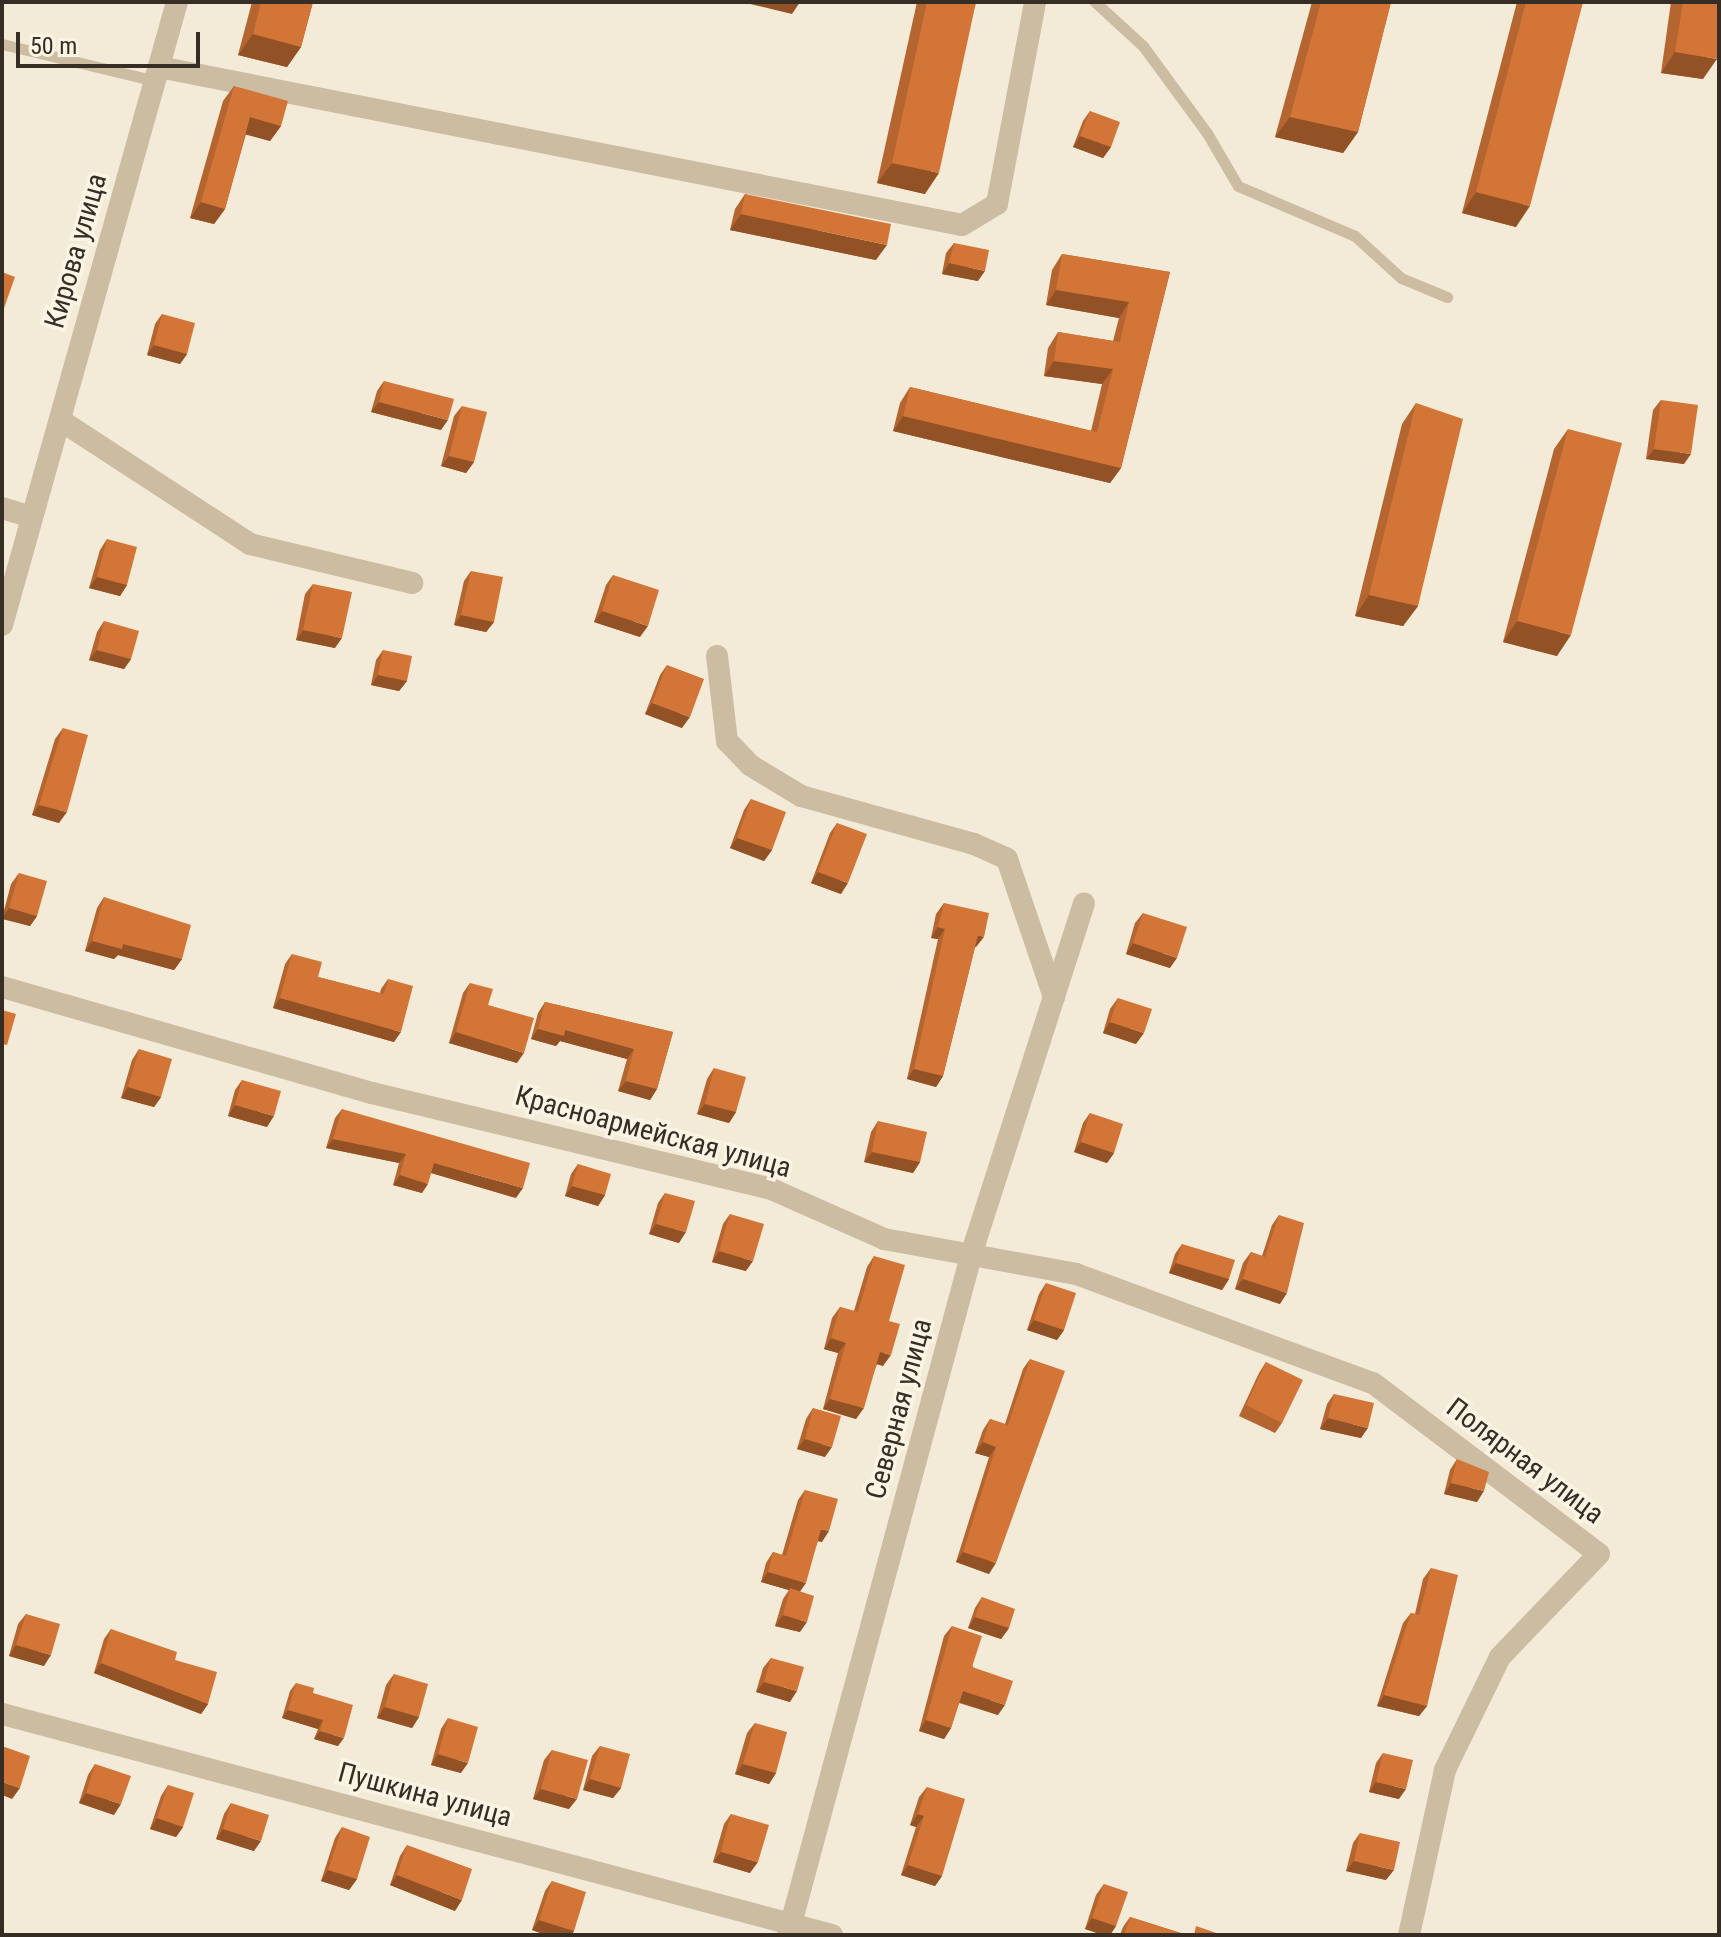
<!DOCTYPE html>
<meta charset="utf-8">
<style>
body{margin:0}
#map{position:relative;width:1721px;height:1937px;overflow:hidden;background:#f3ebd7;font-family:"Roboto Condensed",sans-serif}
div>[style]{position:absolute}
.lane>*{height:11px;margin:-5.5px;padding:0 5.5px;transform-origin:5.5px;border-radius:5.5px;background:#ccbca2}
.street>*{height:22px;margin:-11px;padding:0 11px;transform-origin:11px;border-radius:11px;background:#ccbca2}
.wall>*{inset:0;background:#b5652f}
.shaded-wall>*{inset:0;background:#935226}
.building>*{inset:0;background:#d27537}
span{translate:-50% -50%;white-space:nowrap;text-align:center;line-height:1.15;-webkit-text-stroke:7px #fbf4e4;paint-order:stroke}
.street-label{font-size:28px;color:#362d25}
.frame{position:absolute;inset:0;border:4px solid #362d25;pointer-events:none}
.scale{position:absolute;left:16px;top:32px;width:184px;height:36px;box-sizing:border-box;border:4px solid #362d25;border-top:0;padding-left:10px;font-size:24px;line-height:28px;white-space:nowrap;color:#362d25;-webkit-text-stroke:6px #fbf4e4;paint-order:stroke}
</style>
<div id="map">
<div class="lane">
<i style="left:1095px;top:2px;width:65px;rotate:42.5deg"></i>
<i style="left:1143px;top:46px;width:108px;rotate:53.7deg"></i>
<i style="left:1207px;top:133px;width:61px;rotate:59.7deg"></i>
<i style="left:1238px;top:186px;width:127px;rotate:23.1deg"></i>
<i style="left:1355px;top:236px;width:62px;rotate:42.4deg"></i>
<i style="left:1401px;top:278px;width:50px;rotate:22.4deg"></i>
<i style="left:2px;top:44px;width:158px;rotate:13.5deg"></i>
</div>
<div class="street">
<i style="left:159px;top:67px;width:818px;rotate:11.13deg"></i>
<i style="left:962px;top:225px;width:41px;rotate:-31deg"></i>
<i style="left:997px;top:204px;width:206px;rotate:-79.3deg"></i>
<i style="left:60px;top:420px;width:227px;rotate:33.1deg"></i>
<i style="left:250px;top:544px;width:167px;rotate:13.5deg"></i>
<i style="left:2px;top:508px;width:31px;rotate:17deg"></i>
<i style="left:2px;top:625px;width:647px;rotate:-74.31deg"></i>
<i style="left:717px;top:656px;width:86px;rotate:83.3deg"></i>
<i style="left:727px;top:741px;width:33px;rotate:46deg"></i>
<i style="left:750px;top:765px;width:60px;rotate:31.3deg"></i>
<i style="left:801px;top:796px;width:180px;rotate:15.5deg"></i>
<i style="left:974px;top:844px;width:36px;rotate:24deg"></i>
<i style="left:1007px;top:859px;width:146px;rotate:71.2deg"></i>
<i style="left:2px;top:987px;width:385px;rotate:16deg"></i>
<i style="left:372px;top:1093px;width:408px;rotate:13.5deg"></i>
<i style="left:769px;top:1188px;width:126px;rotate:23.9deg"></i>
<i style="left:884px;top:1239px;width:195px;rotate:10.3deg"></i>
<i style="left:1076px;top:1274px;width:316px;rotate:20.2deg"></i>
<i style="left:1373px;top:1383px;width:283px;rotate:37.1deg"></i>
<i style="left:1599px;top:1554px;width:143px;rotate:133.9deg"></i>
<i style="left:1500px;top:1657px;width:126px;rotate:116deg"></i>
<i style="left:1445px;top:1770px;width:169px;rotate:102.3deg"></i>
<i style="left:2px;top:1714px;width:859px;rotate:14.91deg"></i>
<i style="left:788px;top:1935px;width:707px;rotate:-74.92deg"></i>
<i style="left:972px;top:1252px;width:366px;rotate:-72.2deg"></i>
</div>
<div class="wall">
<i style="clip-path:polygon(252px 2px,313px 2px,301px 47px,287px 67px,238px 55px)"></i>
<i style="clip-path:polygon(917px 2px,976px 2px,925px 194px,877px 183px)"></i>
<i style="clip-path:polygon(1312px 2px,1391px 2px,1358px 132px,1343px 153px,1275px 137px)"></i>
<i style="clip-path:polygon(1517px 2px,1583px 2px,1516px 227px,1462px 213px)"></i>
<i style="clip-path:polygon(1671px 2px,1719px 2px,1703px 79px,1661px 73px)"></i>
<i style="clip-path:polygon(234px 86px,281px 126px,270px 141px,246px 134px,225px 209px,214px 224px,190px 218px,223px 101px)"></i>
<i style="clip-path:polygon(1090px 111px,1111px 147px,1103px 158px,1073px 147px,1083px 121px)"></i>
<i style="clip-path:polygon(745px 194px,876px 260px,730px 230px,735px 209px)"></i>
<i style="clip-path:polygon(954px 243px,978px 281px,942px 274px,946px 253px)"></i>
<i style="clip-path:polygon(1062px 254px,1170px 272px,1121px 468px,1110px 483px,893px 431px,900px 403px,910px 387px,1091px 431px,1102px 384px,1044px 376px,1048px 348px,1058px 332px,1113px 341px,1119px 318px,1046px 305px,1052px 270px)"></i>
<i style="clip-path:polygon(162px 314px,187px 354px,180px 364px,147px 355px,155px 324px)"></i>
<i style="clip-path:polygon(384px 381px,441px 430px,371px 412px,377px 391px)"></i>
<i style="clip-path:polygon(1661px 400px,1684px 464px,1646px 459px,1653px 410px)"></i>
<i style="clip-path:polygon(1416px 403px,1418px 606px,1403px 626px,1355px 616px,1402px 424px)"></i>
<i style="clip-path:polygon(462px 406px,474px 462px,466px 473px,441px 466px,454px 416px)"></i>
<i style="clip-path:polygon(1568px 429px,1557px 656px,1503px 642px,1554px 449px)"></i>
<i style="clip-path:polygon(107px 539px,127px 585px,120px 596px,89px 588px,100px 550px)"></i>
<i style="clip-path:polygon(471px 571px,494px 622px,486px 632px,454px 625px,464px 581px)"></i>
<i style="clip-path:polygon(613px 575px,640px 637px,594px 622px,606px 585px)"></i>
<i style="clip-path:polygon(313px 584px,335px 648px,296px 640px,305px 594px)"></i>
<i style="clip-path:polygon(104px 621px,131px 659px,124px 669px,89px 660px,97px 632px)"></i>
<i style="clip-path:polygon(383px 650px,407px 681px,399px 691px,371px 685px,376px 660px)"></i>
<i style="clip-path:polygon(667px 665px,682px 728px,645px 714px,660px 675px)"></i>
<i style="clip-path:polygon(63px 728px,59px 823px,32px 815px,55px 739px)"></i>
<i style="clip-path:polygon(751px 799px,772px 850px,764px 861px,730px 848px,744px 810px)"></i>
<i style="clip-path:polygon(837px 823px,841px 894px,811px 883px,830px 833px)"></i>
<i style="clip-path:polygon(19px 873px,37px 916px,30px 926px,2px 918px,11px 884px)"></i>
<i style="clip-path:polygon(104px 897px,182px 959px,174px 970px,118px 955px,114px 959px,85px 951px,97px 908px)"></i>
<i style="clip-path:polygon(944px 903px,976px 947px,975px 947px,943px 1076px,936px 1087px,907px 1079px,938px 939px,931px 938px,936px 914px)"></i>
<i style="clip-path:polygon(1143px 913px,1170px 968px,1126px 954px,1135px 923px)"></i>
<i style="clip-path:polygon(292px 954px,318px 977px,380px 993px,381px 989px,388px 979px,394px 1042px,273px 1008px,285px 964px)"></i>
<i style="clip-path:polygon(470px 983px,488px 1005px,517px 1063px,449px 1043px,463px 993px)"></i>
<i style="clip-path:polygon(1118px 998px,1136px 1044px,1103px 1033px,1110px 1009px)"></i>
<i style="clip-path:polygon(545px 1002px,673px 1032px,657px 1089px,650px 1100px,618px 1091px,627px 1059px,560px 1041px,556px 1046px,531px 1039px,538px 1013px)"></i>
<i style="clip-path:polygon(139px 1049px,161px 1097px,154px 1107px,121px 1098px,132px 1060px)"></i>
<i style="clip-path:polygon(714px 1068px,736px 1112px,729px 1123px,697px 1114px,707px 1079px)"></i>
<i style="clip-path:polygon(242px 1080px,267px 1127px,228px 1116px,235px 1090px)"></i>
<i style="clip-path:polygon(342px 1109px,516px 1198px,431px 1173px,422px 1193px,393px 1185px,399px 1163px,326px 1148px,335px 1118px)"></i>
<i style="clip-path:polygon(1090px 1113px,1114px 1153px,1107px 1163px,1074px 1152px,1083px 1123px)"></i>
<i style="clip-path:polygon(878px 1121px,920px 1162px,913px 1173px,864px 1162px,871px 1132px)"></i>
<i style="clip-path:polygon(578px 1164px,605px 1195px,598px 1206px,565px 1196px,571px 1174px)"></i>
<i style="clip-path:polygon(665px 1193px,679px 1243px,649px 1234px,658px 1203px)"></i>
<i style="clip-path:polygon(730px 1214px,746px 1271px,712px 1262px,723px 1224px)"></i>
<i style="clip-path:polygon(1279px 1215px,1280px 1304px,1235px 1289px,1243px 1263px,1251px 1252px,1262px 1256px,1272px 1225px)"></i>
<i style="clip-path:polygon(1182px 1244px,1229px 1279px,1222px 1290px,1169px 1273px,1175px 1254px)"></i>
<i style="clip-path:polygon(874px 1256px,889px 1321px,883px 1366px,877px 1364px,856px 1419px,823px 1409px,838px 1353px,824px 1349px,832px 1318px,840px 1307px,854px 1311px,867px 1267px)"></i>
<i style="clip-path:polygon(1046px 1283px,1064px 1330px,1057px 1340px,1027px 1330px,1039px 1294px)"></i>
<i style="clip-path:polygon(1030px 1359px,989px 1574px,956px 1562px,989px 1457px,975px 1453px,983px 1430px,990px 1419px,1005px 1424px,1023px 1369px)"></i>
<i style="clip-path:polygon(1266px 1362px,1282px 1423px,1275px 1433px,1239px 1416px,1259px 1373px)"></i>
<i style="clip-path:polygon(1334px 1394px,1361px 1438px,1320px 1429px,1327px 1404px)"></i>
<i style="clip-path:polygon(813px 1408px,825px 1457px,797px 1449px,806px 1419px)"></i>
<i style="clip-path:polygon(1457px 1459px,1477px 1502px,1444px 1494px,1450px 1470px)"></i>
<i style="clip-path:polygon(805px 1490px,822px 1542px,818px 1541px,800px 1591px,800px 1632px,775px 1626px,783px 1599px,789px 1590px,761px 1582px,766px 1563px,773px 1552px,782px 1555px,798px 1500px)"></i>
<i style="clip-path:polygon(1431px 1568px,1427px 1706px,1419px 1716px,1377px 1706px,1403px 1623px,1411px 1613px,1415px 1614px,1423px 1579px)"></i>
<i style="clip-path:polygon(982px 1597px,1009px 1628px,1001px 1639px,968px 1628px,975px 1608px)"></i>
<i style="clip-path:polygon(26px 1614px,44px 1666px,9px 1656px,18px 1624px)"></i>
<i style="clip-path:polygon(952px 1626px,998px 1715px,959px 1703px,951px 1728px,944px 1739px,919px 1731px,944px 1636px)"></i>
<i style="clip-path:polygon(111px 1629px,175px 1660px,208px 1704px,201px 1714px,94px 1673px,104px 1639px)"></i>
<i style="clip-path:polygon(771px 1658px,790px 1702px,756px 1692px,763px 1668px)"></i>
<i style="clip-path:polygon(394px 1674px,419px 1717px,412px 1728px,377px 1718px,386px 1685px)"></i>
<i style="clip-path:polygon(296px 1683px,313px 1693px,338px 1746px,314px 1739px,318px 1729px,282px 1718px,290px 1691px)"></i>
<i style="clip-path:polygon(448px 1718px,461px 1773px,431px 1765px,441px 1729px)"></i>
<i style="clip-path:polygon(755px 1723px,776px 1773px,769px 1784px,735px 1774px,747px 1733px)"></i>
<i style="clip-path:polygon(600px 1746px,621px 1788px,613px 1798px,583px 1790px,592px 1756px)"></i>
<i style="clip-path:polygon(552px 1750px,569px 1809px,533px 1799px,544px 1760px)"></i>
<i style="clip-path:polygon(1383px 1753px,1399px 1799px,1369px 1792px,1376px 1763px)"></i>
<i style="clip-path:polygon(95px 1764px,114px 1815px,79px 1803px,88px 1775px)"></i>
<i style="clip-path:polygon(168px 1785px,183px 1827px,176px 1837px,150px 1829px,161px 1796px)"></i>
<i style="clip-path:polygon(927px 1787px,942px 1876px,935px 1886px,901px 1875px,916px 1827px,910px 1825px,919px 1797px)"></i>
<i style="clip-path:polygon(231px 1803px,254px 1851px,216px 1839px,224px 1814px)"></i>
<i style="clip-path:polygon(731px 1814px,750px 1873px,713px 1862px,724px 1824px)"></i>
<i style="clip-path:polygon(342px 1827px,357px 1879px,349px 1890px,321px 1881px,335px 1838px)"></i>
<i style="clip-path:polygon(1360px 1833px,1386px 1880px,1346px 1871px,1353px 1843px)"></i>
<i style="clip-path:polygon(407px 1845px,455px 1911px,390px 1885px,400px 1856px)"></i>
<i style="clip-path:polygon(552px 1881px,574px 1931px,571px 1935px,546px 1935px,532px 1930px,545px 1891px)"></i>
<i style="clip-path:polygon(1104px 1884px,1116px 1926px,1110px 1935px,1103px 1935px,1085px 1929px,1096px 1895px)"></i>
<i style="clip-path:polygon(1130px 1917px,1187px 1935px,1120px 1935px,1123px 1927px)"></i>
</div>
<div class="shaded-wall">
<i style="clip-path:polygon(742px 2px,800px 2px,792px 14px)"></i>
<i style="clip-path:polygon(253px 34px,301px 47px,287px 67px,238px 55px)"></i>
<i style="clip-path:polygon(1675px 52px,1717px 59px,1703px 79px,1661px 73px)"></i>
<i style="clip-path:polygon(250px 117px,281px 126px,270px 141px,240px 133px)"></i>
<i style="clip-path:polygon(1290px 117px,1358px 132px,1343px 153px,1275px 137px)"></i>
<i style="clip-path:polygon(1080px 136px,1111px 147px,1103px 158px,1073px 147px)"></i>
<i style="clip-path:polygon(892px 163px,939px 173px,925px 194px,877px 183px)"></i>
<i style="clip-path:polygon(1476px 192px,1530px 206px,1516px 227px,1462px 213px)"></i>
<i style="clip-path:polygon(201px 202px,225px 209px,214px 224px,190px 218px)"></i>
<i style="clip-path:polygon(741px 214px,887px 245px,876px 260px,730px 230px)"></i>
<i style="clip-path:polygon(949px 263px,985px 271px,978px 281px,942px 274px)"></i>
<i style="clip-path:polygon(1056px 290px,1129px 302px,1119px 318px,1046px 305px)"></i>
<i style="clip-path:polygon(154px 345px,187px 354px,180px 364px,147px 355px)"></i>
<i style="clip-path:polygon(1054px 361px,1113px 369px,1102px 384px,1044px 376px)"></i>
<i style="clip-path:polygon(379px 402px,448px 420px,441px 430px,371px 412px)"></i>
<i style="clip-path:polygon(903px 416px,1121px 468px,1110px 483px,893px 431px)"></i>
<i style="clip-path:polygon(1654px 449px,1691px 454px,1684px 464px,1646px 459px)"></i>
<i style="clip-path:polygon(449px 456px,474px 462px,466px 473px,441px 466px)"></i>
<i style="clip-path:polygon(97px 577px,127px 585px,120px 596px,89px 588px)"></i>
<i style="clip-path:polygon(1369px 595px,1418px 606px,1403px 626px,1355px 616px)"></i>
<i style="clip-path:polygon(602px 611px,648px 626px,640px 637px,594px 622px)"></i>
<i style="clip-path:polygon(461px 615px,494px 622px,486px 632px,454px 625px)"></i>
<i style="clip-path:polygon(1517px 621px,1571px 635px,1557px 656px,1503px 642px)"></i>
<i style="clip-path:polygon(303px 630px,342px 638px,335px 648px,296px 640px)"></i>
<i style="clip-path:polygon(97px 650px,131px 659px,124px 669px,89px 660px)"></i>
<i style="clip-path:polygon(378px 675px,407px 681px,399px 691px,371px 685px)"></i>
<i style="clip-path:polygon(652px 703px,690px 717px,682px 728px,645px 714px)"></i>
<i style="clip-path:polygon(39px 805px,67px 812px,59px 823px,32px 815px)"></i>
<i style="clip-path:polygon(737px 838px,772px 850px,764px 861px,730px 848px)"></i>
<i style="clip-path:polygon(818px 872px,848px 883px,841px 894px,811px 883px)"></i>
<i style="clip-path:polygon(9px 908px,37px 916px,30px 926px,2px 919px)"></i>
<i style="clip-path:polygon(938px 927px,945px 929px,938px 939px,931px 938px)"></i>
<i style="clip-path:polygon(978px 935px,984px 937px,976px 947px,970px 946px)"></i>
<i style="clip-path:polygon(92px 941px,123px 944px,182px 959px,174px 970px,118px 955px,114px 959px,85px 951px)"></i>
<i style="clip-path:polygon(1133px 943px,1177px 958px,1170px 968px,1126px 954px)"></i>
<i style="clip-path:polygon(280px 998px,401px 1032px,394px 1042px,273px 1008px)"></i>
<i style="clip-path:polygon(1110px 1022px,1144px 1033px,1136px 1044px,1103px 1033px)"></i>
<i style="clip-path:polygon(538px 1029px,565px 1030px,634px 1049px,627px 1059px,560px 1041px,556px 1046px,531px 1039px)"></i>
<i style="clip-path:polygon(456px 1032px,524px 1053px,517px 1063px,449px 1043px)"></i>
<i style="clip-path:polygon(914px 1069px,943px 1076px,936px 1087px,907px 1079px)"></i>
<i style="clip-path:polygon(626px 1081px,657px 1089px,650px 1100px,618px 1091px)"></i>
<i style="clip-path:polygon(128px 1087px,161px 1097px,154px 1107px,121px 1098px)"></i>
<i style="clip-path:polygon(705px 1104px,736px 1112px,729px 1123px,697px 1114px)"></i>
<i style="clip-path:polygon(235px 1105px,274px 1116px,267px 1127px,228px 1116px)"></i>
<i style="clip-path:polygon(333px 1139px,406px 1154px,399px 1163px,326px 1148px)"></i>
<i style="clip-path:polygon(1081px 1142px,1114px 1153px,1107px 1163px,1074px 1152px)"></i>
<i style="clip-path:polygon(872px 1152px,920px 1162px,913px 1173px,864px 1162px)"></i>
<i style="clip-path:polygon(434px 1163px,523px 1188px,516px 1198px,428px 1172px)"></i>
<i style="clip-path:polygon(400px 1175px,428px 1184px,422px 1193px,393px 1185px)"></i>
<i style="clip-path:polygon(572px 1186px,605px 1195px,598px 1206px,565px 1196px)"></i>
<i style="clip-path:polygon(656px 1224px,686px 1232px,679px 1243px,649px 1234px)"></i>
<i style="clip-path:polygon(719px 1251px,753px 1261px,746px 1271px,712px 1262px)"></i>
<i style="clip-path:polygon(1176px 1263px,1229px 1279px,1222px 1290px,1169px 1273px)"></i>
<i style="clip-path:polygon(1243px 1279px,1287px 1293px,1280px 1304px,1235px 1289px)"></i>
<i style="clip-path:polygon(1034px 1320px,1064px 1330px,1057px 1340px,1027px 1330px)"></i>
<i style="clip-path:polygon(831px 1338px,846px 1343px,838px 1353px,824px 1349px)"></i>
<i style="clip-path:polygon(880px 1352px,891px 1355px,883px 1366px,873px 1363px)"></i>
<i style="clip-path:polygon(830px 1399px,864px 1408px,856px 1419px,823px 1409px)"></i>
<i style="clip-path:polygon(1328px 1418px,1368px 1428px,1361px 1438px,1320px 1429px)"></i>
<i style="clip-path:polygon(805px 1439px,832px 1447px,825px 1457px,797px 1449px)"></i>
<i style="clip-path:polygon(983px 1442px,996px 1447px,989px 1457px,975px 1453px)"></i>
<i style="clip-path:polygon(1451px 1483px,1484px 1491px,1477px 1502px,1444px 1494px)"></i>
<i style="clip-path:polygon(821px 1529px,829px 1531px,822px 1542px,814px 1540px)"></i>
<i style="clip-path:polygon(963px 1552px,996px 1563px,989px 1574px,956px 1562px)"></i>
<i style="clip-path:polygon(768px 1572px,806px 1583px,799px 1593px,761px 1582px)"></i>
<i style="clip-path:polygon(783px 1615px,807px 1622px,800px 1632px,775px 1626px)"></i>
<i style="clip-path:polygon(975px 1617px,1009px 1628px,1001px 1639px,968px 1628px)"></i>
<i style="clip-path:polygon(16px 1645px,51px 1655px,44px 1666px,9px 1656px)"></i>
<i style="clip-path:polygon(101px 1663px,208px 1704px,201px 1714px,94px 1673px)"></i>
<i style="clip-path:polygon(764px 1682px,797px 1691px,790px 1702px,756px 1692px)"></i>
<i style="clip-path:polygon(963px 1691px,1005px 1705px,998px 1715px,956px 1701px)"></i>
<i style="clip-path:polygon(1384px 1695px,1427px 1706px,1419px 1716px,1377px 1706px)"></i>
<i style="clip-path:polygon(385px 1707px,419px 1717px,412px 1728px,377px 1718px)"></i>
<i style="clip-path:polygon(288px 1710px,323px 1720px,318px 1729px,282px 1718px)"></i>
<i style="clip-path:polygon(926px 1720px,951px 1728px,944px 1739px,919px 1731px)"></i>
<i style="clip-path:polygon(320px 1731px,344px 1738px,338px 1746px,314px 1739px)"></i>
<i style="clip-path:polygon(438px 1754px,468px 1763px,461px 1773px,431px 1765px)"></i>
<i style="clip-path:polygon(743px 1764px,776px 1773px,769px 1784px,735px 1774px)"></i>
<i style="clip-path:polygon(590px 1779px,621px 1788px,613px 1798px,583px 1790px)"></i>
<i style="clip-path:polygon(2px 1782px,20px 1788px,12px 1799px,2px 1795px)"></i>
<i style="clip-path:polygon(1376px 1782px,1406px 1789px,1399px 1799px,1369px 1792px)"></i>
<i style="clip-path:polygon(541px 1789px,577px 1799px,569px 1809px,533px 1799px)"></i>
<i style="clip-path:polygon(86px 1793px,121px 1804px,114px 1815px,79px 1803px)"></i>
<i style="clip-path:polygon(918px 1814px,924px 1816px,916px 1827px,910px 1825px)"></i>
<i style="clip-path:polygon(157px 1818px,183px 1827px,176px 1837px,150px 1829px)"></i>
<i style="clip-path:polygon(223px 1829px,261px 1841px,254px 1851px,216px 1839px)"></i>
<i style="clip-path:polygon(721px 1852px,758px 1862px,750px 1873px,713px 1862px)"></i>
<i style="clip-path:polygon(1354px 1861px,1394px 1870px,1386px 1880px,1346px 1871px)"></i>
<i style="clip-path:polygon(908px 1865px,942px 1876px,935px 1886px,901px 1875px)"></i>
<i style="clip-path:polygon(328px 1870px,357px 1879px,349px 1890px,321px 1881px)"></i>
<i style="clip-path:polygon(397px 1875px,462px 1900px,455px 1911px,390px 1885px)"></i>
<i style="clip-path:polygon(1092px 1918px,1116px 1926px,1110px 1935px,1103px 1935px,1085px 1929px)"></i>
<i style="clip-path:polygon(539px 1920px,574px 1931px,571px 1935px,546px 1935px,532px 1930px)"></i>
</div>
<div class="building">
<i style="clip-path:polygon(261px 2px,313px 2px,301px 47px,253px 34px)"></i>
<i style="clip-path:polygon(927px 2px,976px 2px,939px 173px,892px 163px)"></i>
<i style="clip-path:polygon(1321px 2px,1391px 2px,1358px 132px,1290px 117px)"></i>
<i style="clip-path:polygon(1526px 2px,1583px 2px,1530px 206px,1476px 192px)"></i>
<i style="clip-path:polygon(1683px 2px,1719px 2px,1719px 48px,1717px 59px,1675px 52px)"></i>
<i style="clip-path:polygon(234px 86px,288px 101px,281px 126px,250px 117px,225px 209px,201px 202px)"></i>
<i style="clip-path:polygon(1090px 111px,1120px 122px,1111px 147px,1080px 136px)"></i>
<i style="clip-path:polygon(745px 194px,891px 224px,887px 245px,741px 214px)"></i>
<i style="clip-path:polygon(954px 243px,989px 250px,985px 271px,949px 263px)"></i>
<i style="clip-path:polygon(1062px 254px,1170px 272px,1121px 468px,903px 416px,910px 387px,1097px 432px,1113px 369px,1054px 361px,1058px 332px,1120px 342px,1129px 302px,1056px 290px)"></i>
<i style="clip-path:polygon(2px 272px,15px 277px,3px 311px,2px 310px)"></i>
<i style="clip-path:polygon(162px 314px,195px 323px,187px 354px,154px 345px)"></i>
<i style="clip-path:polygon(384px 381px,454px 399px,448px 420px,379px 402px)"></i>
<i style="clip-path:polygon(1661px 400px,1698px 405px,1691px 454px,1654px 449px)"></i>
<i style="clip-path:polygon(1416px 403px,1463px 419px,1418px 606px,1369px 595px)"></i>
<i style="clip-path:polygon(462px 406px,487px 412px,474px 462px,449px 456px)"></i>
<i style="clip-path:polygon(1568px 429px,1622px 443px,1571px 635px,1517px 621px)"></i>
<i style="clip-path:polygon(107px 539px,137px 547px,127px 585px,97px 577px)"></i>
<i style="clip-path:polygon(471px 571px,503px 577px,494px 622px,461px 615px)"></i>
<i style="clip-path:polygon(613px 575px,659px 590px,648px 626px,602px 611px)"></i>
<i style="clip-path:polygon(313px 584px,352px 592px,342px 638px,303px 630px)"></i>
<i style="clip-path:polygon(104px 621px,139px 631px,131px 659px,97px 650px)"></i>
<i style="clip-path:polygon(383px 650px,412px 656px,407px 681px,378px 675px)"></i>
<i style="clip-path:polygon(667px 665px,704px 679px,690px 717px,652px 703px)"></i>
<i style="clip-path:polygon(63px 728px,88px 735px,67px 812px,39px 805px)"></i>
<i style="clip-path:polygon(751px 799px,786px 812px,772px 850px,737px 838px)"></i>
<i style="clip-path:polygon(837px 823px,867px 834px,848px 883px,818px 872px)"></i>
<i style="clip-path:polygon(19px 873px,47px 881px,37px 916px,9px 908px)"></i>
<i style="clip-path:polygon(104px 897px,191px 925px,182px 959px,123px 944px,122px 949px,92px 941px)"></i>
<i style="clip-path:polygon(944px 903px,989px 913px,984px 937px,978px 935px,943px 1076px,914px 1069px,945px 929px,938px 927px)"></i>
<i style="clip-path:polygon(1143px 913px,1187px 927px,1177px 958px,1133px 943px)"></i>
<i style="clip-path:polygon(292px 954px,322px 962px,318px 977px,384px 994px,388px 979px,413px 986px,401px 1032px,280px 998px)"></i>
<i style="clip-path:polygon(470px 983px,493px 989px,488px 1005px,534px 1018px,524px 1053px,456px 1032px)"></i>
<i style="clip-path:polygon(1118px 998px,1152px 1009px,1144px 1033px,1110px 1022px)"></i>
<i style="clip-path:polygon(545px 1002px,673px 1032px,657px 1089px,626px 1081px,634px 1049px,565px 1030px,564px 1036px,538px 1029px)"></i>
<i style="clip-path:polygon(2px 1010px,16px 1014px,7px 1045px,2px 1044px)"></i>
<i style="clip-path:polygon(139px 1049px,172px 1059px,161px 1097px,128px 1087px)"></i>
<i style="clip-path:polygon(714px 1068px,746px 1077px,736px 1112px,705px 1104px)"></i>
<i style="clip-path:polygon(242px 1080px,281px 1091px,274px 1116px,235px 1105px)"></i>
<i style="clip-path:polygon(342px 1109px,530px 1163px,523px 1188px,434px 1163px,428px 1184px,400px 1175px,406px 1154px,333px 1139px)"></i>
<i style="clip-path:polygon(1090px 1113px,1123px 1124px,1114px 1153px,1081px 1142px)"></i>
<i style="clip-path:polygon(878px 1121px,927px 1132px,920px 1162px,872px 1152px)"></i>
<i style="clip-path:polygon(578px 1164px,611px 1174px,605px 1195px,572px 1186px)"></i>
<i style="clip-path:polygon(665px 1193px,695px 1201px,686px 1232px,656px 1224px)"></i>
<i style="clip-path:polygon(730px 1214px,764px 1224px,753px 1261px,719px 1251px)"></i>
<i style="clip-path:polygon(1279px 1215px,1304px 1223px,1287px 1293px,1243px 1279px,1251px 1252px,1265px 1257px)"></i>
<i style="clip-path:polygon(1182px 1244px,1235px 1260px,1229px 1279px,1176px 1263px)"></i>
<i style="clip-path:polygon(874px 1256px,905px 1265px,889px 1321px,900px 1324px,891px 1355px,880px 1352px,864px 1408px,830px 1399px,846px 1343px,831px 1338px,840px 1307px,858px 1312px)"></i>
<i style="clip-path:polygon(1046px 1283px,1076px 1293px,1064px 1330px,1034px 1320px)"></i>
<i style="clip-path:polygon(1030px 1359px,1065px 1371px,996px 1563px,963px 1552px,996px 1447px,983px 1442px,990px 1419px,1008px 1425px)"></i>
<i style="clip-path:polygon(1266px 1362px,1303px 1380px,1282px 1423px,1246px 1405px)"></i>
<i style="clip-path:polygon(1334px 1394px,1374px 1403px,1368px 1428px,1328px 1418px)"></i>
<i style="clip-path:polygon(813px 1408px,841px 1416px,832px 1447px,805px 1439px)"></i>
<i style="clip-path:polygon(1457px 1459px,1489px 1472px,1484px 1491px,1451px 1483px)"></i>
<i style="clip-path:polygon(805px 1490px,838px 1499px,829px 1531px,821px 1529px,806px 1583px,768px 1572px,773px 1552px,786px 1556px)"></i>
<i style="clip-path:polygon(1431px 1568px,1458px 1575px,1427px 1706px,1384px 1695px,1411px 1613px,1419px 1615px)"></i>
<i style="clip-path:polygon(790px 1588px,814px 1596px,807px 1622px,783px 1615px)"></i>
<i style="clip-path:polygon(982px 1597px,1015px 1609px,1009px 1628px,975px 1617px)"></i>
<i style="clip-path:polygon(26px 1614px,60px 1624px,51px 1655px,16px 1645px)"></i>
<i style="clip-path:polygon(952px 1626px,982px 1636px,972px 1667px,1013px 1681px,1005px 1705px,963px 1691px,951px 1728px,926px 1720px)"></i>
<i style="clip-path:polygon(111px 1629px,177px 1652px,175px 1660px,217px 1672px,208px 1704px,101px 1663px)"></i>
<i style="clip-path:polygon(771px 1658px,804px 1667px,797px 1691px,764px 1682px)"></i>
<i style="clip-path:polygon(394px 1674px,428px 1684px,419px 1717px,385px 1707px)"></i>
<i style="clip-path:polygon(296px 1683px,314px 1688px,313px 1693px,353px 1705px,344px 1738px,320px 1731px,323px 1720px,288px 1710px)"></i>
<i style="clip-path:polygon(448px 1718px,478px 1727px,468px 1763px,438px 1754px)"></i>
<i style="clip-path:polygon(755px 1723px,787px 1732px,776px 1773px,743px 1764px)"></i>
<i style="clip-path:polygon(2px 1746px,30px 1756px,20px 1788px,2px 1782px)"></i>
<i style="clip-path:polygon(600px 1746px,630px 1754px,621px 1788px,590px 1779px)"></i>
<i style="clip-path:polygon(552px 1750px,588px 1760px,577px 1799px,541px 1789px)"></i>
<i style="clip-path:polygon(1383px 1753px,1413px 1760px,1406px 1789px,1376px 1782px)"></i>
<i style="clip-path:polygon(95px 1764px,131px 1776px,121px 1804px,86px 1793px)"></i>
<i style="clip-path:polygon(168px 1785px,194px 1793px,183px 1827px,157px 1818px)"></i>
<i style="clip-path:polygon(927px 1787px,965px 1799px,942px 1876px,908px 1865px,924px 1816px,918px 1814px)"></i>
<i style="clip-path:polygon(231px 1803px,269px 1815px,261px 1841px,223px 1829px)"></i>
<i style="clip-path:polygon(731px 1814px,769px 1825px,758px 1862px,721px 1852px)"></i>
<i style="clip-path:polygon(342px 1827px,370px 1837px,357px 1879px,328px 1870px)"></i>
<i style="clip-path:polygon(1360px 1833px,1400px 1842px,1394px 1870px,1354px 1861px)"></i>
<i style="clip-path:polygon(407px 1845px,472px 1869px,462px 1900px,397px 1875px)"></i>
<i style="clip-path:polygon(552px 1881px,586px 1892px,574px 1931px,539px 1920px)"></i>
<i style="clip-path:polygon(1104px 1884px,1128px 1892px,1116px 1926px,1092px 1918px)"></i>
<i style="clip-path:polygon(1130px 1917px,1187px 1935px,1124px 1935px)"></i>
<i style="clip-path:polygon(1196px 1926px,1222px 1935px,1194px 1935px)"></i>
</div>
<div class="street-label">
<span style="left:76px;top:251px;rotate:-74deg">Кирова улица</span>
<span style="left:653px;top:1132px;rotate:15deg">Красноармейская улица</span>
<span style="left:899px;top:1409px;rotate:-75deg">Северная улица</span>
<span style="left:1525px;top:1461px;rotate:37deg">Полярная улица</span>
<span style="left:425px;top:1795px;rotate:15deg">Пушкина улица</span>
</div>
<div class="frame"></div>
<div class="scale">50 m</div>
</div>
